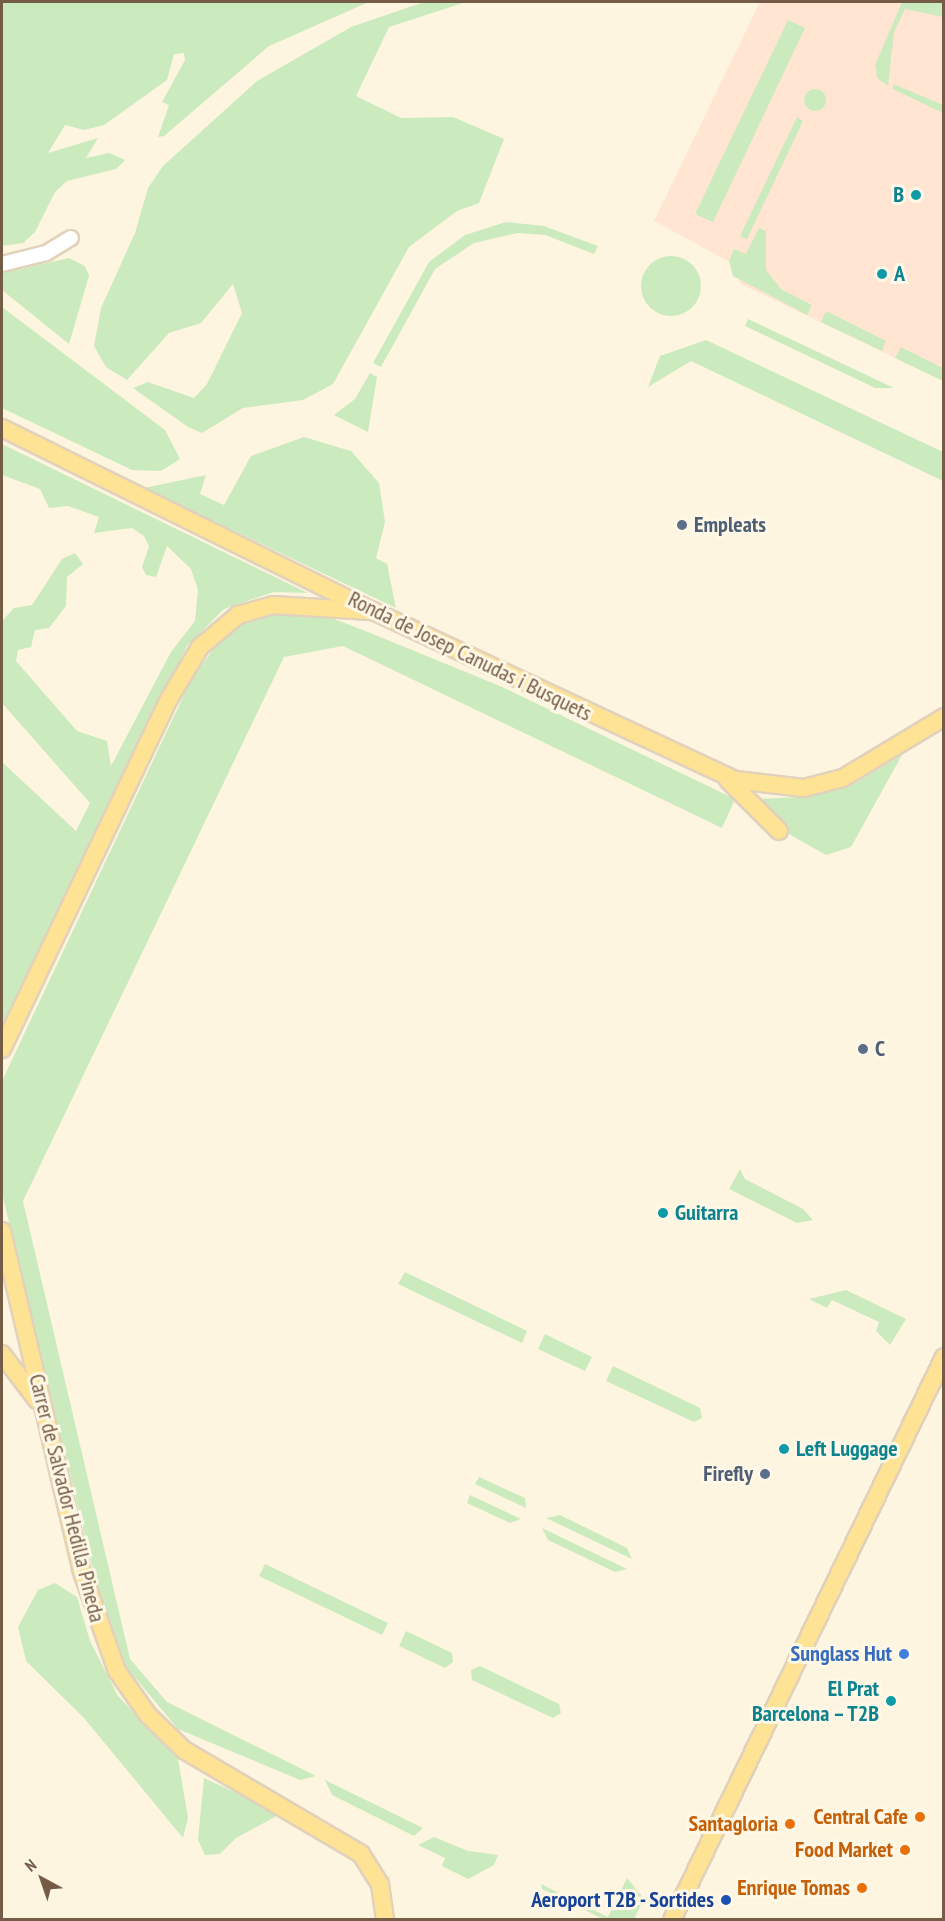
<!DOCTYPE html>
<meta charset="utf-8">
<style>
body{margin:0}
#map{position:relative;width:945px;height:1921px;overflow:hidden;background:#fdf5e0;font-family:"PT Sans Narrow",sans-serif}
div>[style]{position:absolute}
.commercial>*{inset:0;background:#ffe5d2}
.green>*{inset:0;background:#cbebbe}
.round{border-radius:50%}
.roads{filter:drop-shadow(2px 0 #e2d2bb) drop-shadow(-2px 0 #e2d2bb) drop-shadow(0 2px #e2d2bb) drop-shadow(0 -2px #e2d2bb)}
.tertiary>*{height:14px;margin:-7px;padding:0 7px;transform-origin:7px;border-radius:7px;background:#fff}
.primary>*{height:16px;margin:-8px;padding:0 8px;transform-origin:8px;border-radius:8px;background:#ffe395}
.dots>*{width:16px;height:16px;translate:-50% -50%;box-sizing:border-box;border:3px solid #fff8e7;border-radius:50%}
span{translate:-50% -50%;white-space:nowrap;text-align:center;line-height:1.15;-webkit-text-stroke:6px #fff8e7;paint-order:stroke}
.culture-label{font-size:22px;color:#0d838f;font-weight:700}
.right{translate:-100% -50%;text-align:right}
.left{translate:0 -50%;text-align:left}
.service-label{font-size:22px;color:#4e5e75;font-weight:700}
.street-label{font-size:22px;color:#755c46}
.shop-label{font-size:22px;color:#366cbe;font-weight:700}
.food-label{font-size:22px;color:#c56008;font-weight:700}
.transit-label{font-size:22px;color:#164399;font-weight:700}
.frame{position:absolute;inset:0;border:3px solid #755c46;pointer-events:none}
.north{position:absolute;left:12px;top:1849px;width:60px;height:60px;-webkit-text-stroke:4px #fff8e7;paint-order:stroke;rotate:320deg;font-size:16px;font-weight:700;line-height:24px;text-align:center;color:#755c46}
.north::after{content:'';display:block;margin:auto;width:21px;height:27px;background:#755c46;clip-path:polygon(50% 0,100% 100%,50% 72%,0 100%)}
</style>
<div id="map">
<div class="commercial">
<i style="clip-path:polygon(760px 2px,943px 2px,943px 381px,741px 284px,728px 261px,654px 221px)"></i>
</div>
<div class="green">
<i style="clip-path:polygon(2px 2px,369px 2px,269px 46px,164px 136px,158px 137px,169px 105px,162px 102px,185px 60px,184px 53px,174px 54px,167px 80px,104px 125px,84px 130px,65px 125px,48px 153px,98px 138px,86px 158px,109px 153px,125px 160px,116px 169px,67px 181px,55px 192px,35px 232px,23px 243px,2px 246px)"></i>
<i style="clip-path:polygon(424px 2px,466px 2px,389px 27px,356px 96px,401px 118px,453px 117px,504px 139px,479px 203px,457px 211px,409px 247px,333px 384px,303px 400px,243px 408px,202px 433px,188px 427px,133px 388px,148px 382px,194px 398px,207px 384px,242px 313px,233px 284px,201px 323px,169px 333px,127px 380px,106px 367px,94px 346px,101px 308px,135px 233px,148px 188px,163px 166px,257px 81px,351px 27px)"></i>
<i style="clip-path:polygon(902px 2px,943px 2px,943px 17px,905px 9px,894px 32px,888px 86px,877px 78px,875px 65px)"></i>
<i style="clip-path:polygon(788px 20px,805px 28px,713px 222px,695px 214px)"></i>
<i style="clip-path:polygon(893px 84px,943px 105px,943px 113px,893px 89px)"></i>
<i class="round" style="left:804px;top:89px;width:22px;height:22px"></i>
<i style="clip-path:polygon(797px 117px,803px 121px,747px 239px,740px 236px)"></i>
<i style="clip-path:polygon(506px 222px,544px 226px,598px 246px,594px 254px,545px 235px,518px 233px,474px 243px,435px 269px,381px 367px,373px 363px,429px 262px,465px 235px)"></i>
<i style="clip-path:polygon(759px 228px,766px 231px,766px 270px,781px 289px,812px 305px,807px 315px,733px 276px,729px 261px,734px 249px,746px 254px)"></i>
<i class="round" style="left:641px;top:256px;width:60px;height:60px"></i>
<i style="clip-path:polygon(69px 258px,85px 266px,89px 276px,69px 344px,2px 290px,2px 273px)"></i>
<i style="clip-path:polygon(2px 307px,165px 430px,180px 459px,161px 471px,132px 470px,2px 408px)"></i>
<i style="clip-path:polygon(826px 311px,886px 341px,882px 351px,821px 322px)"></i>
<i style="clip-path:polygon(748px 319px,894px 388px,875px 388px,745px 326px)"></i>
<i style="clip-path:polygon(706px 340px,943px 452px,943px 481px,691px 361px,648px 387px,660px 356px)"></i>
<i style="clip-path:polygon(901px 347px,943px 368px,943px 381px,895px 358px)"></i>
<i style="clip-path:polygon(370px 373px,377px 377px,368px 432px,334px 415px,355px 399px)"></i>
<i style="clip-path:polygon(304px 437px,351px 451px,379px 483px,385px 522px,376px 558px,387px 564px,396px 608px,144px 488px,206px 475px,200px 494px,224px 505px,251px 456px)"></i>
<i style="clip-path:polygon(2px 444px,308px 593px,274px 592px,224px 609px,187px 646px,2px 1033px,2px 762px,76px 831px,90px 803px,2px 703px,2px 621px,14px 608px,32px 605px,62px 559px,75px 553px,83px 564px,67px 577px,66px 606px,49px 628px,35px 630px,31px 647px,18px 650px,16px 661px,77px 731px,107px 741px,111px 766px,171px 652px,195px 621px,198px 590px,191px 569px,167px 546px,156px 577px,146px 575px,142px 567px,149px 546px,144px 536px,132px 528px,94px 533px,99px 517px,68px 506px,49px 508px,40px 489px,2px 475px)"></i>
<i style="clip-path:polygon(262px 613px,324px 615px,368px 632px,500px 686px,735px 799px,722px 828px,343px 646px,284px 657px,23px 1201px,130px 1659px,167px 1702px,316px 1776px,300px 1780px,178px 1729px,122px 1662px,102px 1607px,2px 1193px,2px 1081px,191px 680px,229px 627px)"></i>
<i style="clip-path:polygon(902px 755px,851px 847px,826px 855px,789px 834px,759px 799px,800px 797px,850px 786px)"></i>
<i style="clip-path:polygon(740px 1169px,745px 1179px,803px 1209px,813px 1220px,797px 1223px,729px 1189px)"></i>
<i style="clip-path:polygon(405px 1272px,527px 1331px,522px 1343px,398px 1284px)"></i>
<i style="clip-path:polygon(846px 1290px,906px 1319px,890px 1345px,876px 1331px,879px 1322px,832px 1300px,827px 1308px,809px 1299px)"></i>
<i style="clip-path:polygon(545px 1334px,592px 1357px,585px 1371px,538px 1349px)"></i>
<i style="clip-path:polygon(613px 1366px,700px 1408px,702px 1418px,694px 1422px,606px 1381px)"></i>
<i style="clip-path:polygon(479px 1477px,525px 1498px,526px 1508px,475px 1484px)"></i>
<i style="clip-path:polygon(470px 1495px,521px 1519px,510px 1523px,467px 1503px)"></i>
<i style="clip-path:polygon(560px 1515px,627px 1548px,632px 1559px,546px 1518px)"></i>
<i style="clip-path:polygon(542px 1528px,627px 1569px,615px 1572px,548px 1540px)"></i>
<i style="clip-path:polygon(265px 1564px,388px 1623px,382px 1635px,259px 1576px)"></i>
<i style="clip-path:polygon(55px 1583px,77px 1597px,90px 1641px,118px 1696px,178px 1759px,188px 1818px,183px 1838px,84px 1718px,26px 1661px,18px 1627px,38px 1590px)"></i>
<i style="clip-path:polygon(406px 1631px,452px 1653px,453px 1662px,445px 1668px,399px 1646px)"></i>
<i style="clip-path:polygon(480px 1666px,559px 1704px,561px 1713px,553px 1718px,472px 1680px,471px 1670px)"></i>
<i style="clip-path:polygon(204px 1778px,273px 1810px,275px 1817px,236px 1838px,220px 1854px,205px 1855px,198px 1840px)"></i>
<i style="clip-path:polygon(325px 1780px,423px 1828px,414px 1836px,332px 1795px)"></i>
<i style="clip-path:polygon(434px 1837px,468px 1851px,498px 1855px,494px 1865px,468px 1879px,442px 1866px,445px 1858px,418px 1845px)"></i>
<i style="clip-path:polygon(627px 1878px,644px 1899px,634px 1919px,603px 1919px,542px 1889px,541px 1884px,608px 1917px)"></i>
</div>
<div class="roads">
<div class="tertiary">
<i style="left:2px;top:264px;width:45px;rotate:-14deg"></i>
<i style="left:46px;top:253px;width:29px;rotate:-31deg"></i>
</div>
<div class="primary">
<i style="left:2px;top:428px;width:414px;rotate:26.3deg"></i>
<i style="left:373px;top:611px;width:400px;rotate:25deg"></i>
<i style="left:736px;top:780px;width:68px;rotate:6.7deg"></i>
<i style="left:804px;top:788px;width:40px;rotate:-14.4deg"></i>
<i style="left:843px;top:778px;width:118px;rotate:-31.1deg"></i>
<i style="left:728px;top:780px;width:72px;rotate:45deg"></i>
<i style="left:2px;top:1049px;width:388px;rotate:-64.5deg"></i>
<i style="left:169px;top:699px;width:61px;rotate:-59.2deg"></i>
<i style="left:200px;top:647px;width:50px;rotate:-40.1deg"></i>
<i style="left:238px;top:615px;width:36px;rotate:-16deg"></i>
<i style="left:273px;top:605px;width:97px;rotate:3.5deg"></i>
<i style="left:2px;top:1231px;width:347px;rotate:76.8deg"></i>
<i style="left:81px;top:1569px;width:108px;rotate:70.6deg"></i>
<i style="left:117px;top:1671px;width:54px;rotate:54.8deg"></i>
<i style="left:148px;top:1715px;width:50px;rotate:44.2deg"></i>
<i style="left:184px;top:1750px;width:205px;rotate:30.4deg"></i>
<i style="left:361px;top:1854px;width:36px;rotate:58deg"></i>
<i style="left:380px;top:1884px;width:36px;rotate:82deg"></i>
<i style="left:2px;top:1354px;width:58px;rotate:52.7deg"></i>
<i style="left:672px;top:1920px;width:625px;rotate:-64.21deg"></i>
</div>
</div>
<div class="dots">
<i style="left:916px;top:195px;background:#0f9aa8"></i>
<i style="left:882px;top:274px;background:#0f9aa8"></i>
<i style="left:682px;top:525px;background:#5c6f8a"></i>
<i style="left:863px;top:1049px;background:#5c6f8a"></i>
<i style="left:663px;top:1213px;background:#0f9aa8"></i>
<i style="left:784px;top:1449px;background:#0f9aa8"></i>
<i style="left:765px;top:1474px;background:#5c6f8a"></i>
<i style="left:904px;top:1654px;background:#3f7fe0"></i>
<i style="left:891px;top:1701px;background:#0f9aa8"></i>
<i style="left:920px;top:1817px;background:#e8710a"></i>
<i style="left:790px;top:1824px;background:#e8710a"></i>
<i style="left:905px;top:1850px;background:#e8710a"></i>
<i style="left:862px;top:1888px;background:#e8710a"></i>
<i style="left:726px;top:1900px;background:#1a4fb4"></i>
</div>
<div class="culture-label">
<span class="right" style="left:904px;top:195px">B</span>
<span class="left" style="left:894px;top:274px">A</span>
<span class="left" style="left:675px;top:1213px">Guitarra</span>
<span class="left" style="left:796px;top:1449px">Left Luggage</span>
<span class="right" style="left:879px;top:1701px">El Prat<br>Barcelona – T2B</span>
</div>
<div class="service-label">
<span class="left" style="left:694px;top:525px">Empleats</span>
<span class="left" style="left:875px;top:1049px">C</span>
<span class="right" style="left:753px;top:1474px">Firefly</span>
</div>
<div class="street-label">
<span style="left:470px;top:656px;rotate:26deg">Ronda de Josep Canudas i Busquets</span>
<span style="left:67px;top:1498px;rotate:76deg">Carrer de Salvador Hedilla Pineda</span>
</div>
<div class="shop-label">
<span class="right" style="left:892px;top:1654px">Sunglass Hut</span>
</div>
<div class="food-label">
<span class="right" style="left:908px;top:1817px">Central Cafe</span>
<span class="right" style="left:778px;top:1824px">Santagloria</span>
<span class="right" style="left:893px;top:1850px">Food Market</span>
<span class="right" style="left:850px;top:1888px">Enrique Tomas</span>
</div>
<div class="transit-label">
<span class="right" style="left:714px;top:1900px">Aeroport T2B - Sortides</span>
</div>
<div class="frame"></div>
<div class="north">N</div>
</div>
